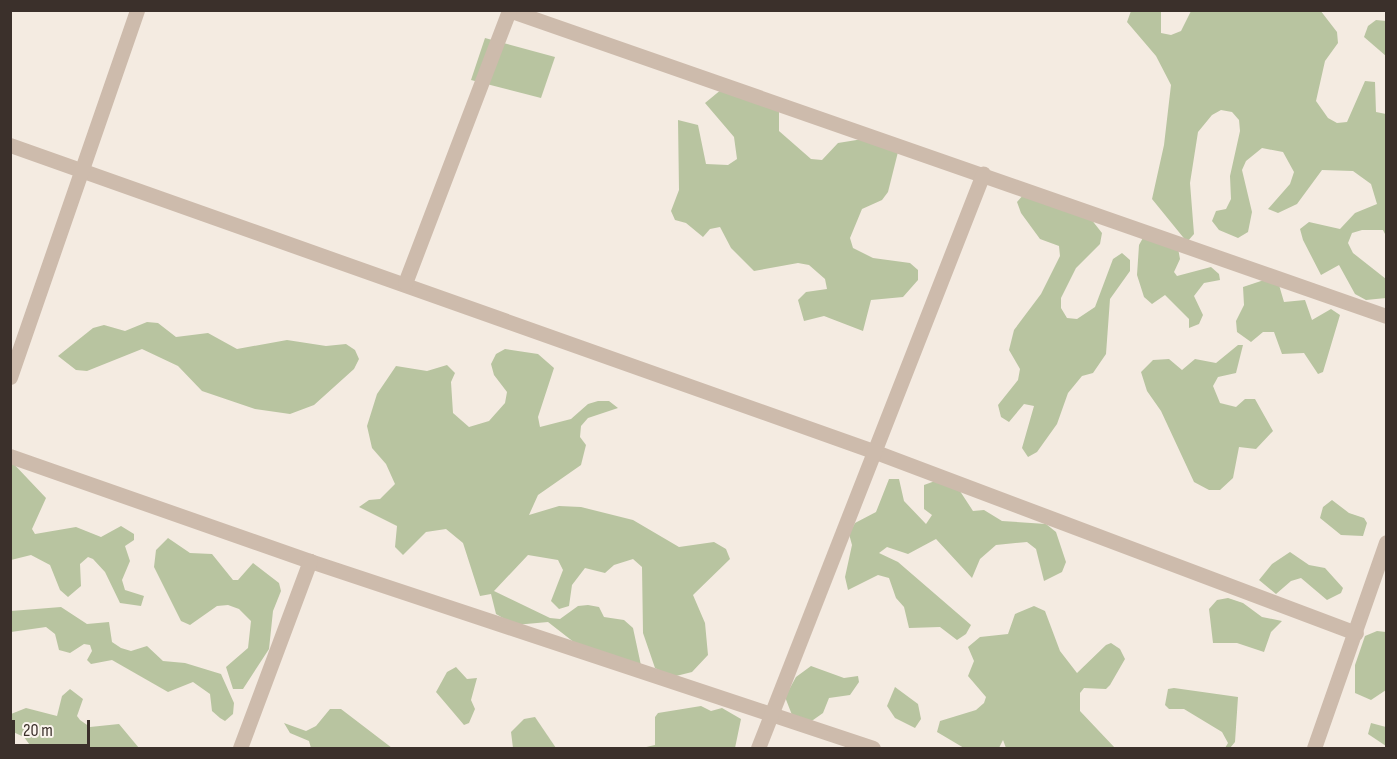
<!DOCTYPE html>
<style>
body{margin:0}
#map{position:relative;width:1397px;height:759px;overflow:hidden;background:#f4ebe1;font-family:"Sofia Sans Condensed",sans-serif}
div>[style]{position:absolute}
.green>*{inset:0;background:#b8c4a0}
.minor>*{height:15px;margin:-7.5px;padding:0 7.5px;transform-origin:7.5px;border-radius:7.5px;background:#cdbbac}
span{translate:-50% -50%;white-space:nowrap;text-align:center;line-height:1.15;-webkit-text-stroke:6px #fbf5ee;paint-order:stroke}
.frame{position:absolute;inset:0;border:12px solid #3b302b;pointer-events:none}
.scale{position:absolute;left:12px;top:720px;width:78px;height:27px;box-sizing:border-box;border:3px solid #3b302b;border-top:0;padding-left:8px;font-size:18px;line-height:21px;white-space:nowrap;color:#3b302b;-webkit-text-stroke:4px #fbf5ee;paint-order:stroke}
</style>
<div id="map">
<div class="green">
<i style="clip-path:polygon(1320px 10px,1337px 32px,1338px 43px,1325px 61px,1316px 101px,1328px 118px,1337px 123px,1347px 122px,1365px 81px,1375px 82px,1376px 112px,1386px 114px,1386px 236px,1383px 230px,1362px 230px,1352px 233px,1348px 243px,1353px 253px,1386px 279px,1386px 298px,1366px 300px,1355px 294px,1339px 265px,1321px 275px,1303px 240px,1300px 229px,1309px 222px,1340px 229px,1355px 213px,1377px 204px,1371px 184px,1353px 171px,1322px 170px,1297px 204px,1278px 213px,1268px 209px,1290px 184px,1294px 172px,1283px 152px,1262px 148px,1246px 161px,1242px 170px,1252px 212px,1248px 232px,1238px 238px,1219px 230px,1212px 221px,1216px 211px,1226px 209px,1231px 199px,1230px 176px,1240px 131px,1239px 120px,1232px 112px,1221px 110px,1212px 115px,1198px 132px,1190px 183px,1194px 234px,1187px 242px,1152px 199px,1164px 145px,1171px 85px,1156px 56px,1127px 22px,1131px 11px,1161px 11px,1161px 33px,1171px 35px,1181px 31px,1191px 11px)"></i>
<i style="clip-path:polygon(1376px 20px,1386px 21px,1386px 56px,1364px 37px,1368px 26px)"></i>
<i style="clip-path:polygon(485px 38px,555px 57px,541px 98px,471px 80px)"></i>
<i style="clip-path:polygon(722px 89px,779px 110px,779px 131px,811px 159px,822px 160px,838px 143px,869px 138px,898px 152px,888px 192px,882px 200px,862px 209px,850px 238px,853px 248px,873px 258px,910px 263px,918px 270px,918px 280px,903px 297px,871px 300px,863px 331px,824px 316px,804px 321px,798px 300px,806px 292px,827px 289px,825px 279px,809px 265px,798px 263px,754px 271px,731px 248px,720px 227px,710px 229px,703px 237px,686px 223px,675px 220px,671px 211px,679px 190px,678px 120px,698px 125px,706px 164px,728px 165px,737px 159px,734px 137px,705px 103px)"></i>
<i style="clip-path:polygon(1024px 194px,1087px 214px,1102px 233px,1100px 244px,1076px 268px,1061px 298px,1061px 308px,1067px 318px,1077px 319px,1095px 307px,1113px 259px,1122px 253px,1130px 260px,1130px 271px,1110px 299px,1106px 354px,1093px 373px,1082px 376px,1068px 393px,1057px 424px,1037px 452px,1028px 457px,1022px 448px,1034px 406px,1024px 404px,1009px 422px,1001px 417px,998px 405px,1018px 380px,1020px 369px,1009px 350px,1014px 330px,1041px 294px,1060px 256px,1059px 246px,1040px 239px,1021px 213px,1017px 202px)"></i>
<i style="clip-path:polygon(1144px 236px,1178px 248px,1180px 259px,1174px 272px,1177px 276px,1211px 267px,1219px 274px,1220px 280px,1204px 283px,1194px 296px,1203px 315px,1199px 324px,1189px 328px,1189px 319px,1165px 295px,1152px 304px,1144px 297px,1137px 275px,1139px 245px)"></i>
<i style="clip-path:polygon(1264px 280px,1279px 285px,1284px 302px,1305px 300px,1312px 320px,1331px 309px,1340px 315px,1323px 372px,1318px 374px,1304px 353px,1282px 354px,1274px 332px,1263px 332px,1251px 342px,1237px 332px,1236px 321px,1244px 305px,1243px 287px)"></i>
<i style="clip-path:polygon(147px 322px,158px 323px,176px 337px,208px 333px,237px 349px,287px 340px,326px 346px,346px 344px,355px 350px,359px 359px,354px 369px,314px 405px,290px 414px,255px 409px,202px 391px,178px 366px,142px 349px,87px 371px,76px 370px,58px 356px,93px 328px,104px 325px,125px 331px)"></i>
<i style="clip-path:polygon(1238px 345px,1243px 345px,1236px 373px,1218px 377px,1213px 386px,1220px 403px,1236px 407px,1245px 399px,1255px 399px,1273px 431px,1256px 449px,1239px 447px,1233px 478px,1220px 490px,1209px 490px,1194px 482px,1161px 411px,1147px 391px,1141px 372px,1153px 360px,1169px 359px,1182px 370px,1195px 359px,1216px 363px)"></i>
<i style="clip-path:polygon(505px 349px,538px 354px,554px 368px,538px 417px,540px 427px,571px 419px,588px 404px,598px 401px,609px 401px,618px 408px,588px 418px,581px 426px,580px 437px,586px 445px,581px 465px,538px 495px,529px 515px,559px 506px,581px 507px,633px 520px,679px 547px,714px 542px,726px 549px,730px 559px,693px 595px,705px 623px,708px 655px,692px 672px,672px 677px,655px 668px,643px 633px,642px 567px,633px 559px,614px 565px,605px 573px,585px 568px,572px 585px,569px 606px,559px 609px,551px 601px,563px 570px,558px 560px,528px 555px,494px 591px,550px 618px,560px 619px,578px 606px,588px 605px,599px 607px,604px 617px,624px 620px,633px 628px,642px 670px,584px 650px,548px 622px,515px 625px,496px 614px,491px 594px,480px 596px,463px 543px,446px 529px,426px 532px,403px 555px,395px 547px,397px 526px,359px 507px,369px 500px,380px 499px,395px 484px,386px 464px,372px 448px,367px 426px,377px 394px,396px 366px,427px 371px,447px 365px,455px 373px,451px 382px,453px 413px,469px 427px,489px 421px,505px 403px,507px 392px,494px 375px,491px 364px,496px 354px)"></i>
<i style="clip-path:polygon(10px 460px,46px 498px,32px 529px,35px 534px,76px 527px,101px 537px,121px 526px,134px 534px,134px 540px,125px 546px,130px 561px,122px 580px,125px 590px,144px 596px,141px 606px,120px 603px,105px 572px,93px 559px,88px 557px,80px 564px,81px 586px,68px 597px,60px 590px,50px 565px,31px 555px,11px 560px)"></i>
<i style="clip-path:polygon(889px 479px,899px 479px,904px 501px,926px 524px,932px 515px,924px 509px,924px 485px,935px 481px,956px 485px,973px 511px,984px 510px,1002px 521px,1046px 524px,1056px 532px,1066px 562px,1062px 572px,1044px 581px,1036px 549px,1027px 542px,996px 545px,980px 559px,972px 578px,936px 539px,908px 554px,887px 547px,879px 553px,898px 562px,971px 625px,966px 634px,957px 640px,940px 627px,909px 628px,904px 607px,896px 598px,889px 578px,878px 575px,848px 590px,845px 577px,852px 545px,849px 534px,855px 523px,876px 512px)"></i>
<i style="clip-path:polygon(1332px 500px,1349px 513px,1364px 518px,1367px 523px,1363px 536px,1341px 535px,1320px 518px,1323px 507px)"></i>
<i style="clip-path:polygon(168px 538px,190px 553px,212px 554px,233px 580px,238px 580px,253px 563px,279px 583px,281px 591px,273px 611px,269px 649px,243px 689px,233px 689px,226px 667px,248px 648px,251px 621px,239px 609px,228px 605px,217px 606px,190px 625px,181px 621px,154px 567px,156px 550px)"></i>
<i style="clip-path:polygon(1290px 552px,1309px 565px,1325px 568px,1343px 588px,1341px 593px,1327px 600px,1301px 578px,1291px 581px,1276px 594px,1259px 580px,1272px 564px)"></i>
<i style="clip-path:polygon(1228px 598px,1243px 603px,1262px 617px,1282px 621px,1271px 632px,1264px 652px,1237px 643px,1213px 643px,1209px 609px,1217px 600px)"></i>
<i style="clip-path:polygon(1034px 606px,1045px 611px,1060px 651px,1077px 673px,1106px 645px,1111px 643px,1120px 649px,1125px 659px,1110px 685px,1106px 689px,1084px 688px,1080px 693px,1080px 711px,1115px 748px,1006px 748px,1003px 740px,999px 748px,964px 748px,937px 732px,940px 721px,976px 710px,984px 703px,986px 697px,968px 676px,974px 661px,968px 647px,980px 637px,1008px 634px,1015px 614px)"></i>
<i style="clip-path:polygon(61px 607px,87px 624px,109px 622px,112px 642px,121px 648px,131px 651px,147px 646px,163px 661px,185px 663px,221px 674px,234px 703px,233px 714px,225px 721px,220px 718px,212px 711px,210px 694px,193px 682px,168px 692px,112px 660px,91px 664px,87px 660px,92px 651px,90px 645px,84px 644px,70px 653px,59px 650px,55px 634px,46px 627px,11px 632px,11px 611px)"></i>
<i style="clip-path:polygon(1377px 631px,1386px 632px,1386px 690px,1371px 700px,1355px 693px,1355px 665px,1365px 636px)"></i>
<i style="clip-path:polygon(811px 666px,844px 678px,858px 676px,859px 682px,850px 695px,829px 698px,823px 713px,806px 725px,792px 715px,785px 697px,796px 677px)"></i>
<i style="clip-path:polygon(456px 667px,467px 679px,477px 678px,471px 700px,475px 709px,469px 723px,464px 725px,436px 692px,447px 672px)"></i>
<i style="clip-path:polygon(895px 687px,918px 704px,921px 719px,915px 728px,895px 718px,887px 706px)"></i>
<i style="clip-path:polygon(1174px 688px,1238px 697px,1235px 742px,1230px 748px,1225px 748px,1228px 743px,1222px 732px,1184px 709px,1169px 709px,1165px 705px,1168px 689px)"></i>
<i style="clip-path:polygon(70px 689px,83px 699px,77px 716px,80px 720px,90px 727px,119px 724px,139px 748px,32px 748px,24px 737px,11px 731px,11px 714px,26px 708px,57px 716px,62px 696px)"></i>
<i style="clip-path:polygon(701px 706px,711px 711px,722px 708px,741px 719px,735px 748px,642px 748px,655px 745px,655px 717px,658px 713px)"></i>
<i style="clip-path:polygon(330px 709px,341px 709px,392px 748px,311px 748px,309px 741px,290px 733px,284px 723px,306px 731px,316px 726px)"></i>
<i style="clip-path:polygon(535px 717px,556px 748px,513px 748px,511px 732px,524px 719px)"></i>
<i style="clip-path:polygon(1371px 723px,1386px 727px,1386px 746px,1368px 734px)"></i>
</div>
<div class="minor">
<i style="left:509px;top:10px;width:929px;rotate:19.23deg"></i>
<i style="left:10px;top:145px;width:916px;rotate:19.52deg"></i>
<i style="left:873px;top:451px;width:516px;rotate:20.65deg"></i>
<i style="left:405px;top:283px;width:292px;rotate:-69.1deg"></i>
<i style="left:10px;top:377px;width:388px;rotate:-70.9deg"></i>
<i style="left:10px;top:456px;width:318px;rotate:19.3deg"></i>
<i style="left:310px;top:561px;width:593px;rotate:18.37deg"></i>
<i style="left:240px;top:748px;width:200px;rotate:-69.5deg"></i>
<i style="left:758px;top:748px;width:617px;rotate:-68.6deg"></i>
<i style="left:1314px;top:748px;width:218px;rotate:-70.7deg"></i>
</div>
<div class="frame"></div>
<div class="scale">20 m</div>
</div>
